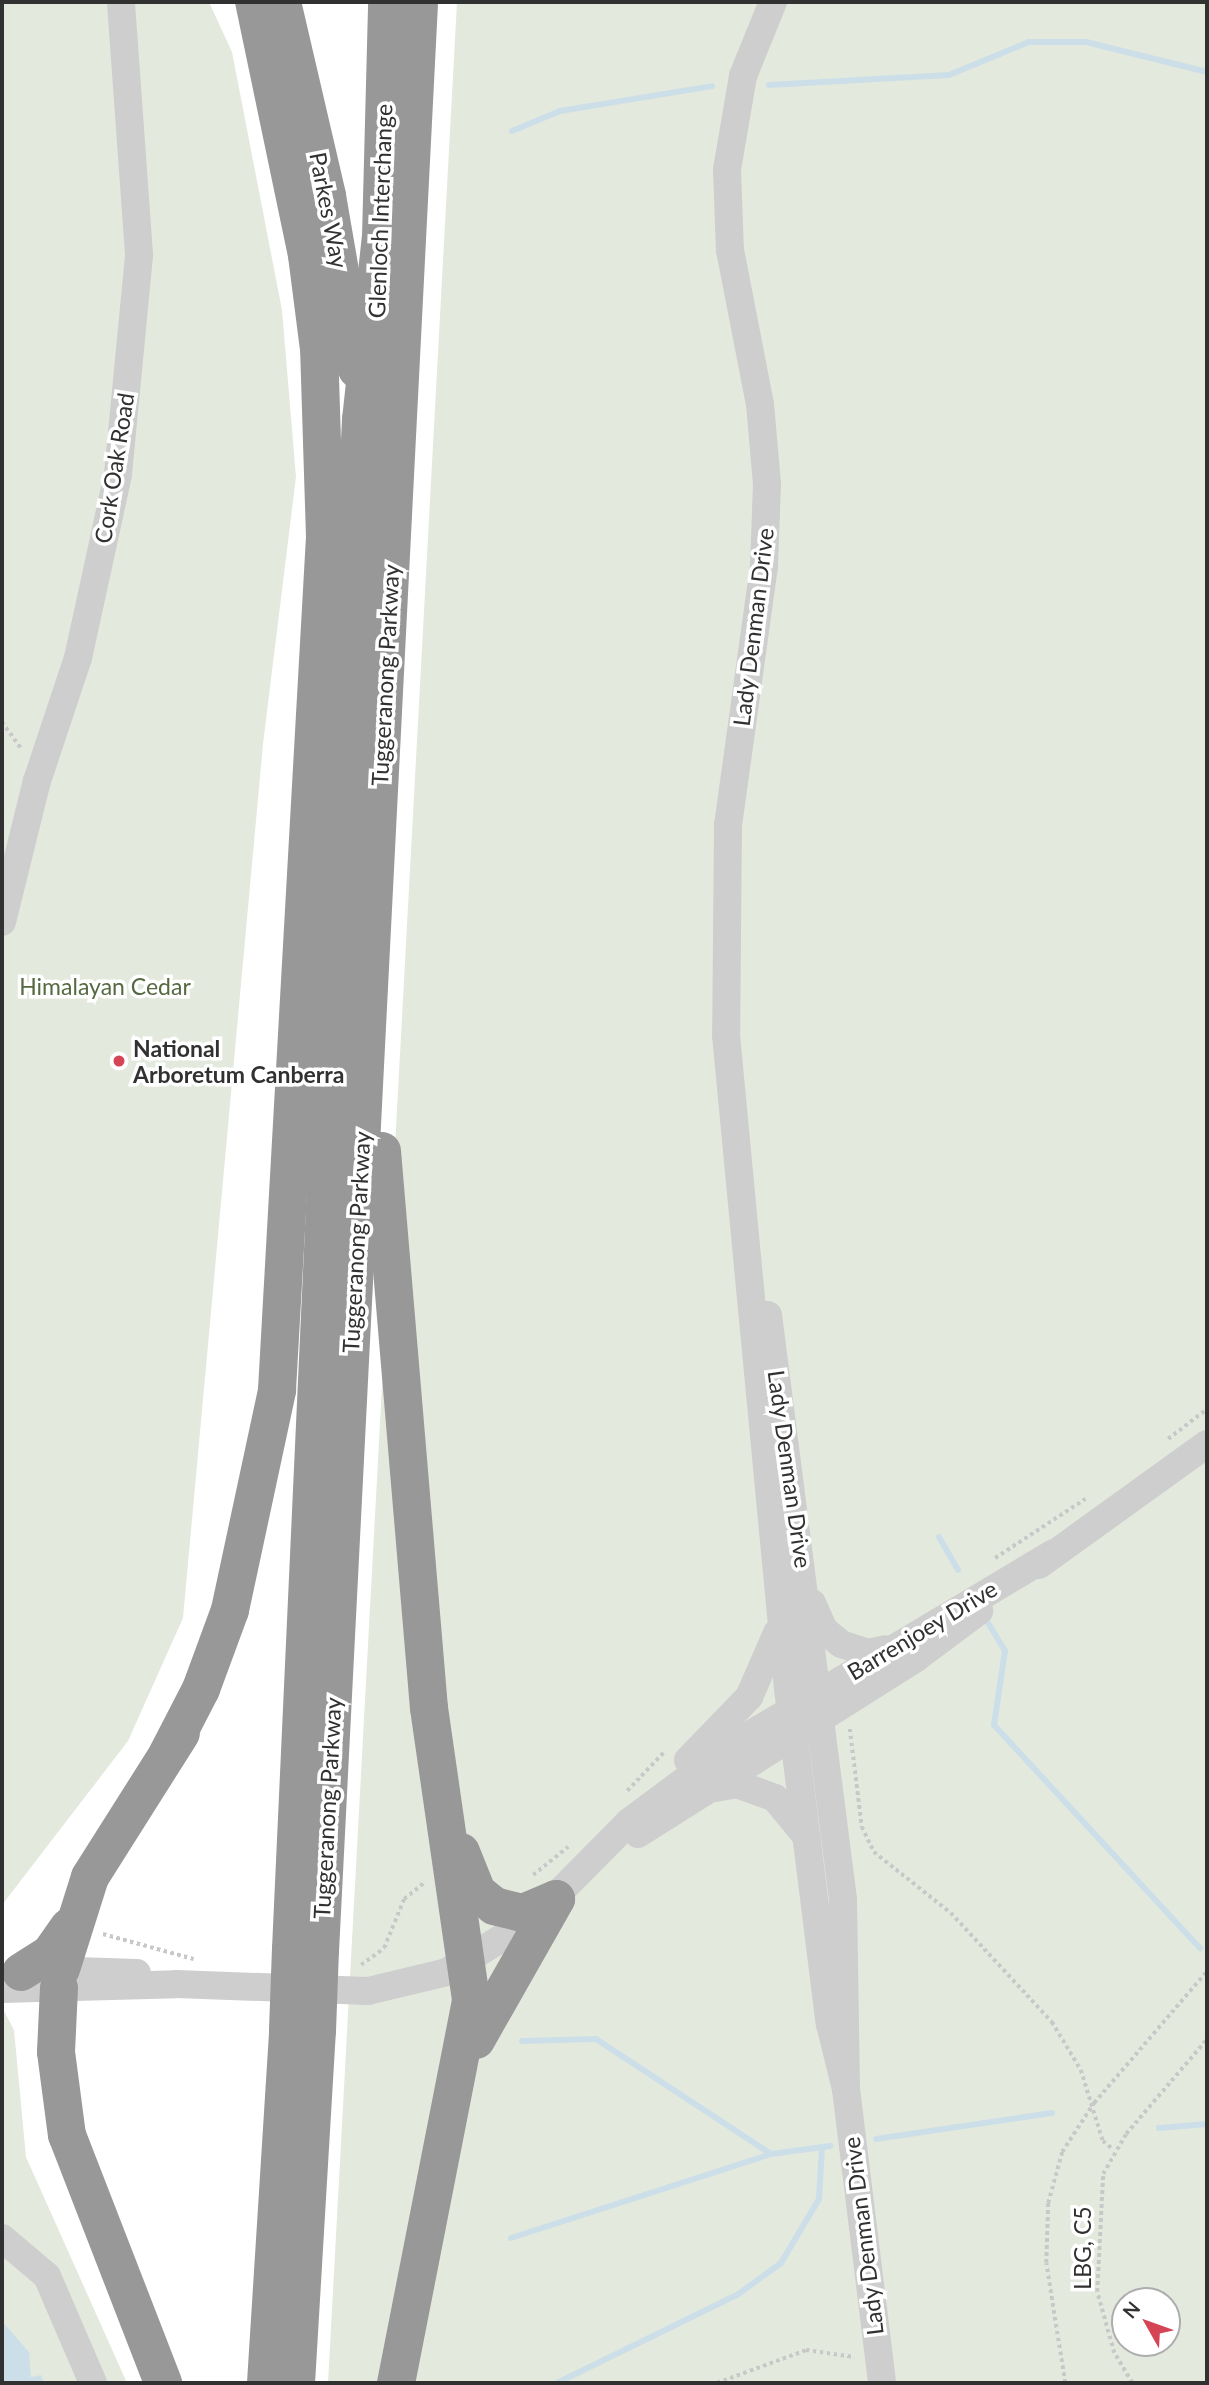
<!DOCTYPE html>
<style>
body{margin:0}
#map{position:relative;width:1209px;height:2385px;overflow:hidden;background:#fff;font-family:Lato,sans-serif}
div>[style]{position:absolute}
.green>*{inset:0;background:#e4e9de}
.water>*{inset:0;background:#ccdfe8}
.stream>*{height:6px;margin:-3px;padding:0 3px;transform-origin:3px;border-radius:3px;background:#ccdfe8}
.path>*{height:3.5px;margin-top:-1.75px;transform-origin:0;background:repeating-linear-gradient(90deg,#c8c8c8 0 3.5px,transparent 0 7px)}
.minor>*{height:28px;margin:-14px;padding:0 14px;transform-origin:14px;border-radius:14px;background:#cecece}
.highway>*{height:38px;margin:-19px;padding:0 19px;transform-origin:19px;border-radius:19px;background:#989898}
.highway-bridge>*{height:38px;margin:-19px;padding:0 19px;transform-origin:19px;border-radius:19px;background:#989898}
.dots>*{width:19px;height:19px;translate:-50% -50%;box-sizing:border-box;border:4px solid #fff;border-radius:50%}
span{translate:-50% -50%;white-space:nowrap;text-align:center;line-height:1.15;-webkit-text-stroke:7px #fff;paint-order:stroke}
.street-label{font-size:23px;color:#313131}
.park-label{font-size:23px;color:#566942}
.poi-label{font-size:23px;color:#313131;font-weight:700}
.left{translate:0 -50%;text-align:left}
.frame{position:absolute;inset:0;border:4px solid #313131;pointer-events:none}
.north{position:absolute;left:1111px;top:2287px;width:70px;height:70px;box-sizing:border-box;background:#fff;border:2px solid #adadad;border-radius:50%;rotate:310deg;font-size:19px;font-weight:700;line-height:28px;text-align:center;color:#313131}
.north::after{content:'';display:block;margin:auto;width:24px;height:32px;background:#d64555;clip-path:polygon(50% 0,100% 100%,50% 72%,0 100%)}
</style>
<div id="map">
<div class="green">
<i style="clip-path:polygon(2px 2px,209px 2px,232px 52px,282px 310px,296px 477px,263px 744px,183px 1618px,128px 1741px,2px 1905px)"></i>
<i style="clip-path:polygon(evenodd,457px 2px,1207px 2px,1207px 2383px,328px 2383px,457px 2px,1125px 2301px,1167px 2301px,1167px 2343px,1125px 2343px,1125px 2301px)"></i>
<i style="clip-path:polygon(2px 2007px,14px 2030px,26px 2157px,127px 2383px,2px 2383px)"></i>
</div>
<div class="water">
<i style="clip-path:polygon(2px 2321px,29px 2352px,31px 2377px,41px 2375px,44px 2383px,2px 2383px)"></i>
</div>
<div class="stream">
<i style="left:769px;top:85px;width:180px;rotate:-3.2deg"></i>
<i style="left:949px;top:75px;width:87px;rotate:-22.4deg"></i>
<i style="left:1029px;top:42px;width:57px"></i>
<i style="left:1086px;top:42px;width:125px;rotate:13.9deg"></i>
<i style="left:512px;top:131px;width:52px;rotate:-22.6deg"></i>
<i style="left:560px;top:111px;width:154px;rotate:-9.3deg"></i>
<i style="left:939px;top:1537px;width:38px;rotate:60deg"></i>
<i style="left:987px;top:1621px;width:35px;rotate:59deg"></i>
<i style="left:1005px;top:1651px;width:75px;rotate:98.5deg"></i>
<i style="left:994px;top:1725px;width:304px;rotate:47.3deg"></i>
<i style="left:522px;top:2041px;width:74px;rotate:-1.5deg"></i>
<i style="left:596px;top:2039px;width:209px;rotate:33.3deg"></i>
<i style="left:771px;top:2154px;width:60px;rotate:-7.7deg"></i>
<i style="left:1159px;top:2128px;width:48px;rotate:-4.8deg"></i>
<i style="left:876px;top:2139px;width:178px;rotate:-8.4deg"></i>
<i style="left:511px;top:2238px;width:273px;rotate:-17.9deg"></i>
<i style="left:557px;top:2383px;width:200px;rotate:-26.1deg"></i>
<i style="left:737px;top:2295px;width:54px;rotate:-36deg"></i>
<i style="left:781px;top:2263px;width:74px;rotate:-59.3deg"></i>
<i style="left:819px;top:2199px;width:52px;rotate:-86.7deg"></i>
</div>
<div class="path">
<i style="left:2px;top:722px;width:32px;rotate:54deg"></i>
<i style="left:1168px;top:1439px;width:49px;rotate:-37.6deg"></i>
<i style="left:995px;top:1558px;width:108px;rotate:-33.2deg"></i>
<i style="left:850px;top:1729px;width:99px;rotate:83deg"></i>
<i style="left:862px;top:1827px;width:28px;rotate:64deg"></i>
<i style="left:874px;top:1852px;width:98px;rotate:38.4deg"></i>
<i style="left:951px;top:1913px;width:149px;rotate:47.2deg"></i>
<i style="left:1052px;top:2022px;width:56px;rotate:58.9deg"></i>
<i style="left:1081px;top:2070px;width:74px;rotate:72.8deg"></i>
<i style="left:1103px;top:2141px;width:14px;rotate:39deg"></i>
<i style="left:627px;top:1791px;width:55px;rotate:-46.5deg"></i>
<i style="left:533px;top:1875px;width:45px;rotate:-38.7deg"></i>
<i style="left:103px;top:1934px;width:94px;rotate:15.4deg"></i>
<i style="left:361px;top:1965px;width:29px;rotate:-36deg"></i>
<i style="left:384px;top:1948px;width:53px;rotate:-67.8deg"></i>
<i style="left:404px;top:1899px;width:28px;rotate:-39deg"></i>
<i style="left:717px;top:2383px;width:95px;rotate:-20.3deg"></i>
<i style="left:806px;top:2350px;width:49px;rotate:8.1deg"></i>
<i style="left:1065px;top:2383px;width:121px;rotate:-99deg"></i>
<i style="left:1046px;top:2263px;width:60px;rotate:-88.1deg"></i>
<i style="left:1048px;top:2203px;width:53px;rotate:-74.6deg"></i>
<i style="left:1062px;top:2152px;width:59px;rotate:-56.9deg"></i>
<i style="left:1094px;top:2103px;width:174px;rotate:-49.4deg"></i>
<i style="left:1132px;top:2383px;width:35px;rotate:-121deg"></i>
<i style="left:1114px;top:2353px;width:63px;rotate:-105.6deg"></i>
<i style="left:1097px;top:2292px;width:118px;rotate:-87.1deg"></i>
<i style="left:1103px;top:2174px;width:46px;rotate:-60.1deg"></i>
<i style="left:1126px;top:2134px;width:125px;rotate:-49.5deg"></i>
</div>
<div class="minor">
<i style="left:773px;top:2px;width:80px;rotate:112.1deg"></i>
<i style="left:743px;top:76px;width:95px;rotate:99.7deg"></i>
<i style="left:727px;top:170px;width:80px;rotate:87.9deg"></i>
<i style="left:730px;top:250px;width:157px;rotate:79deg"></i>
<i style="left:760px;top:404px;width:80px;rotate:85deg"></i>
<i style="left:767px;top:484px;width:82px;rotate:92.1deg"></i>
<i style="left:764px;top:566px;width:260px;rotate:97.9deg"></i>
<i style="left:728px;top:824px;width:211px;rotate:90.5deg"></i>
<i style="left:726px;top:1035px;width:657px;rotate:84.58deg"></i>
<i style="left:788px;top:1689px;width:338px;rotate:82.9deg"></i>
<i style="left:830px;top:2024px;width:67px;rotate:76.2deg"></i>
<i style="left:2px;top:922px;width:145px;rotate:-76.1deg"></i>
<i style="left:37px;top:781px;width:130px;rotate:-71.6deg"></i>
<i style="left:78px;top:658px;width:188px;rotate:-77.7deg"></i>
<i style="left:118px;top:474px;width:221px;rotate:-84.5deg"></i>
<i style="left:139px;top:254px;width:253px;rotate:-94.1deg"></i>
<i style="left:768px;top:1315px;width:589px;rotate:82.68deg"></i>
<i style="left:843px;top:1899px;width:190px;rotate:89.1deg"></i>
<i style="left:846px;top:2089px;width:296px;rotate:83deg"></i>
<i style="left:1039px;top:1565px;width:207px;rotate:-35.8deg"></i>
<i style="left:812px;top:1603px;width:30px;rotate:66deg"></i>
<i style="left:824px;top:1630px;width:22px;rotate:39deg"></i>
<i style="left:841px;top:1644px;width:29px;rotate:18deg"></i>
<i style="left:869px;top:1653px;width:17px;rotate:-13deg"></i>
<i style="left:688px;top:1760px;width:88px;rotate:-45.9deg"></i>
<i style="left:749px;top:1697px;width:70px;rotate:-66.4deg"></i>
<i style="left:715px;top:1788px;width:22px;rotate:-10deg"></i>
<i style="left:737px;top:1784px;width:40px;rotate:20.2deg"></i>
<i style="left:775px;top:1798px;width:50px;rotate:50.6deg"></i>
<i style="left:638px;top:1834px;width:329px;rotate:-32.3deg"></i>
<i style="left:916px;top:1658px;width:79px;rotate:-36.7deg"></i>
<i style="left:45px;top:1970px;width:92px;rotate:1.9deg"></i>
<i style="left:2px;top:1989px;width:174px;rotate:-1.6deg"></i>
<i style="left:176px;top:1984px;width:192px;rotate:2.1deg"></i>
<i style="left:368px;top:1991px;width:81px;rotate:-13.5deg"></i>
<i style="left:447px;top:1972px;width:102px;rotate:-31.8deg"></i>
<i style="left:534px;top:1918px;width:135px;rotate:-45.3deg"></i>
<i style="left:629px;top:1822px;width:127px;rotate:-36.7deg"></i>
<i style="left:731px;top:1746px;width:376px;rotate:-30.9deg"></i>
<i style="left:2px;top:2238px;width:59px;rotate:40.2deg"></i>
<i style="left:47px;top:2276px;width:116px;rotate:66.7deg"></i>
</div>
<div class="highway">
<i style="left:282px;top:2px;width:199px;rotate:76.9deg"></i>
<i style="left:327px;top:196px;width:176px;rotate:80.2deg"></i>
<i style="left:382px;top:1151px;width:559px;rotate:85.18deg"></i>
<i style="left:429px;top:1708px;width:296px;rotate:81.8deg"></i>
<i style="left:471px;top:2001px;width:389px;rotate:101.1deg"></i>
<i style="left:168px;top:1753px;width:72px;rotate:-62.7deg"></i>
<i style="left:201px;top:1689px;width:84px;rotate:-69.8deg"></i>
<i style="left:230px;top:1610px;width:225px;rotate:-77.9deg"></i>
<i style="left:277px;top:1390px;width:854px;rotate:-86.78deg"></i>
<i style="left:325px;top:537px;width:188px;rotate:-91.8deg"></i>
<i style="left:319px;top:349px;width:95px;rotate:-97.3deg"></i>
<i style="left:307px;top:255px;width:258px;rotate:-101.8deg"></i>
<i style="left:461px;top:1852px;width:43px;rotate:68.2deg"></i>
<i style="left:477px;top:1892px;width:22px;rotate:39deg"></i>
<i style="left:494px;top:1906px;width:30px;rotate:14deg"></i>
<i style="left:523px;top:1913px;width:36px;rotate:-23deg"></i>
<i style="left:291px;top:1949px;width:1531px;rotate:-87.38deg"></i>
<i style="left:361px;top:420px;width:184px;rotate:-83.8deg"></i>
<i style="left:381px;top:237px;width:235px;rotate:-88.5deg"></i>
<i style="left:320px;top:1951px;width:1952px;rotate:-87.09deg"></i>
<i style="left:61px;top:1969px;width:96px;rotate:-72.5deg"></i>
<i style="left:90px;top:1877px;width:170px;rotate:-57.7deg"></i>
<i style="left:21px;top:1972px;width:34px;rotate:-32deg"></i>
<i style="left:50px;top:1954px;width:33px;rotate:-55deg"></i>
<i style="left:59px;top:1988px;width:64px;rotate:92.7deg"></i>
<i style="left:56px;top:2052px;width:84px;rotate:82.5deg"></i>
<i style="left:67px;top:2135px;width:266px;rotate:68.8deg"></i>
<i style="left:476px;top:2040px;width:162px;rotate:-60.4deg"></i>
<i style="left:266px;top:2383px;width:354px;rotate:-86.4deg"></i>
<i style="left:296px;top:2383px;width:353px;rotate:-86.6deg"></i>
</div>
<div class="highway-bridge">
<i style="left:288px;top:2030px;width:81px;rotate:-87.9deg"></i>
<i style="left:317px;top:2031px;width:80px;rotate:-87.9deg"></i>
</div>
<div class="dots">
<i style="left:119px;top:1061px;background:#d64555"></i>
</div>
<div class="street-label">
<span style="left:329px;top:210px;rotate:79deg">Parkes Way</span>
<span style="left:380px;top:211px;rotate:-88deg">Glenloch Interchange</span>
<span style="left:114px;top:468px;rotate:-81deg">Cork Oak Road</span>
<span style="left:753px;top:627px;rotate:-83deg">Lady Denman Drive</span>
<span style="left:385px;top:675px;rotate:-87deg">Tuggeranong Parkway</span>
<span style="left:356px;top:1242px;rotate:-87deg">Tuggeranong Parkway</span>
<span style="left:790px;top:1469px;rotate:82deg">Lady Denman Drive</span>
<span style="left:922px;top:1630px;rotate:-31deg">Barrenjoey Drive</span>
<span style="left:327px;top:1808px;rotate:-87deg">Tuggeranong Parkway</span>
<span style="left:863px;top:2236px;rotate:-97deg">Lady Denman Drive</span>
<span style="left:1082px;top:2248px;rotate:-90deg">LBG, C5</span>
</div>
<div class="park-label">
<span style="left:105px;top:986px">Himalayan Cedar</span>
</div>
<div class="poi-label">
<span class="left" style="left:133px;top:1061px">National<br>Arboretum Canberra</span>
</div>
<div class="frame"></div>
<div class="north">N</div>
</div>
